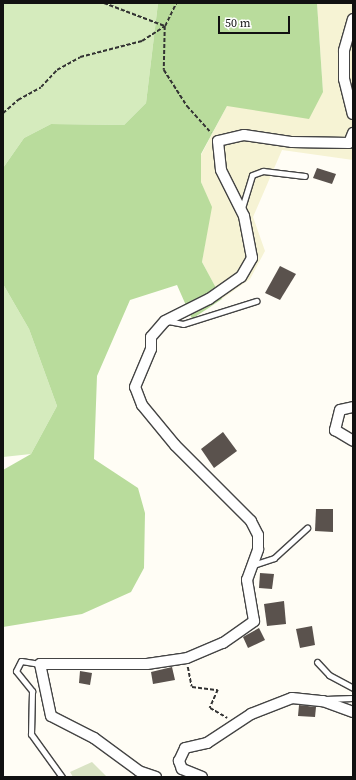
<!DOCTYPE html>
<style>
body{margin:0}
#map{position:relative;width:356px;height:780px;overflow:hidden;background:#fffdf5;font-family:"Source Serif 4",serif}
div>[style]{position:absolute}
.farmland>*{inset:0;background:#f6f3d4}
.green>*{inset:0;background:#d5ebbd}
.forest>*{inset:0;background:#b9dc9c}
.cemetery>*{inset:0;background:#d9e3c4}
.building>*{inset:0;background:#5a524d}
.path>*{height:1.5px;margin-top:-0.75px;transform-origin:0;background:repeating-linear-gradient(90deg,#333 0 4px,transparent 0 6px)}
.roads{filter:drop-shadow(1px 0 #444) drop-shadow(-1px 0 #444) drop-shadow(0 1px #444) drop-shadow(0 -1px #444)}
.service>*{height:5px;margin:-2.5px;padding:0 2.5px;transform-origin:2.5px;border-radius:2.5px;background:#fff}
.minor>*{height:10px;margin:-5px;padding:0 5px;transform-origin:5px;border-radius:5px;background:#fff}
span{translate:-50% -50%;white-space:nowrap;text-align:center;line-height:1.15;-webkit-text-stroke:4px #fff;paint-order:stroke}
.frame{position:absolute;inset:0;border:4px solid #111;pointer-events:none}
.scale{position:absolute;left:218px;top:16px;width:72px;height:18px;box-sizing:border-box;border:2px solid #111;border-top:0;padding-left:5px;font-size:12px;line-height:14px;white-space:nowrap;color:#111;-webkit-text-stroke:3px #fff;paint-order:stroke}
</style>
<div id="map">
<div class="farmland">
<i style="clip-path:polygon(317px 3px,353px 3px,353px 160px,282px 150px,253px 217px,265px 251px,250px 279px,222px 299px,202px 262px,211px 207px,201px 182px,201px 155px,227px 106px,323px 92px)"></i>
</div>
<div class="green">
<i style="clip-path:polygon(3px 3px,158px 3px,146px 103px,124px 125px,51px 124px,24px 138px,3px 168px)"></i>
<i style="clip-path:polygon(3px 284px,29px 329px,57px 406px,31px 454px,3px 457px)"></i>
</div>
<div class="forest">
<i style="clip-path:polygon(158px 3px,317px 3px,323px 92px,309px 119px,227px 106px,201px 154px,201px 182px,212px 207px,202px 262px,222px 299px,192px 319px,177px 285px,130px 300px,97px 376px,94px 459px,138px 488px,145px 513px,144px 568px,131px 592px,82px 614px,3px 627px,3px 470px,31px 454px,57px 406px,29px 329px,3px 284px,3px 168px,24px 138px,51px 124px,124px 125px,146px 103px)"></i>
</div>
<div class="cemetery">
<i style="clip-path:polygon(92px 762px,107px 777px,73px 777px,70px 772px)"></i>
</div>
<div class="building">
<i style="clip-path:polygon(317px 168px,336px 174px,332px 184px,313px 178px)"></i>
<i style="clip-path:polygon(280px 266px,296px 274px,280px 300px,265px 293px)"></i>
<i style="clip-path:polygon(223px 432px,237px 451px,214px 468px,201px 449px)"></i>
<i style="clip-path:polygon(316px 509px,333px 509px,333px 532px,315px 531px)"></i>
<i style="clip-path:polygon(260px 573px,274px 574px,272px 589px,259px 588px)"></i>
<i style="clip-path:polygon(284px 601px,286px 624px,267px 626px,264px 604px)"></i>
<i style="clip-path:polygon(312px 626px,315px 645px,300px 648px,296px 629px)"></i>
<i style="clip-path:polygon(259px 628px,265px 640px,248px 648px,243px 637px)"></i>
<i style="clip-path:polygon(172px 667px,175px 680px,153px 684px,151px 672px)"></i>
<i style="clip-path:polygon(80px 671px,92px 673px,90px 685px,79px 683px)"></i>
<i style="clip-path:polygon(299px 705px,316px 707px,315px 717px,298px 716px)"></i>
</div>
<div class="path">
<i style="left:104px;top:3px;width:65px;rotate:20.7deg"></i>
<i style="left:165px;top:26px;width:44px;rotate:91.3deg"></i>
<i style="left:164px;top:70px;width:43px;rotate:57.4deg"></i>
<i style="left:187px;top:106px;width:36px;rotate:48deg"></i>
<i style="left:3px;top:113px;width:20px;rotate:-41deg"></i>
<i style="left:18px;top:100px;width:26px;rotate:-29deg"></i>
<i style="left:41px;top:87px;width:23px;rotate:-47deg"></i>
<i style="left:57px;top:70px;width:26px;rotate:-29deg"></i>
<i style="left:80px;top:57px;width:64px;rotate:-14.5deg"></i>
<i style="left:142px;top:41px;width:27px;rotate:-33deg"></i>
<i style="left:165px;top:26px;width:25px;rotate:-64deg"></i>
<i style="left:188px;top:667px;width:20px;rotate:79deg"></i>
<i style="left:192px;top:687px;width:26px;rotate:7deg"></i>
<i style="left:218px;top:690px;width:20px;rotate:114deg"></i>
<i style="left:210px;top:708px;width:20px;rotate:30deg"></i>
</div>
<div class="roads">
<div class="service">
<i style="left:242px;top:208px;width:34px;rotate:-73deg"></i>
<i style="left:252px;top:175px;width:12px;rotate:-20deg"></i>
<i style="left:263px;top:171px;width:42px;rotate:6.8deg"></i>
<i style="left:168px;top:321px;width:15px;rotate:11deg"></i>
<i style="left:183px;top:324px;width:77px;rotate:-17.5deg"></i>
<i style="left:253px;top:565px;width:22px;rotate:-18deg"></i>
<i style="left:274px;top:558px;width:45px;rotate:-42.3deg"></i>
<i style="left:317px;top:662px;width:18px;rotate:47deg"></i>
<i style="left:329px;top:675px;width:27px;rotate:28deg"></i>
<i style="left:40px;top:664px;width:19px;rotate:-171deg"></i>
<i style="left:21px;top:661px;width:11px;rotate:117deg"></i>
<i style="left:16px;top:671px;width:26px;rotate:51deg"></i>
<i style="left:32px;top:691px;width:43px;rotate:91.3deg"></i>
<i style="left:31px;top:734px;width:53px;rotate:54.2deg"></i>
<i style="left:325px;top:699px;width:28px;rotate:-2deg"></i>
</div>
<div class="minor">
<i style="left:353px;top:19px;width:33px;rotate:106deg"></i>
<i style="left:344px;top:51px;width:28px;rotate:90deg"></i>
<i style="left:344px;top:79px;width:36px;rotate:76deg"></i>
<i style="left:353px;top:407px;width:13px;rotate:167deg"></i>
<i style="left:340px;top:410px;width:21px;rotate:104deg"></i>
<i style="left:335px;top:430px;width:21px;rotate:31deg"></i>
<i style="left:156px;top:777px;width:18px;rotate:-161deg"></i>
<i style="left:139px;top:771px;width:56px;rotate:-143.7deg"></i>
<i style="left:94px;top:738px;width:48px;rotate:-152.9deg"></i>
<i style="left:51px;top:716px;width:53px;rotate:-101.9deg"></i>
<i style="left:40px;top:664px;width:107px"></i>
<i style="left:147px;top:664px;width:40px;rotate:-8.5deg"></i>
<i style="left:187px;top:658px;width:39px;rotate:-23deg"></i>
<i style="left:223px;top:643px;width:38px;rotate:-35deg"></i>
<i style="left:254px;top:621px;width:42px;rotate:-99.7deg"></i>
<i style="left:247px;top:580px;width:33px;rotate:-70deg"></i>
<i style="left:258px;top:549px;width:14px;rotate:-90deg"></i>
<i style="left:258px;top:535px;width:16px;rotate:-117deg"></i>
<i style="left:251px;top:521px;width:107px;rotate:-135deg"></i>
<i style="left:175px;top:445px;width:52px;rotate:-129.5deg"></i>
<i style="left:142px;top:405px;width:19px;rotate:-111deg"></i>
<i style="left:135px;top:387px;width:41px;rotate:-67.2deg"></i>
<i style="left:151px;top:349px;width:12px;rotate:-90deg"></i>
<i style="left:151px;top:337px;width:21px;rotate:-49deg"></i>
<i style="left:165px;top:321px;width:49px;rotate:-26.6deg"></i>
<i style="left:209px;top:299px;width:39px;rotate:-35deg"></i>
<i style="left:241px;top:277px;width:22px;rotate:-60deg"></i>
<i style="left:252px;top:258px;width:43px;rotate:-100.8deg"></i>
<i style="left:244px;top:216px;width:51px;rotate:-116.6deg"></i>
<i style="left:221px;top:170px;width:29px;rotate:-96deg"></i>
<i style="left:218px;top:141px;width:27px;rotate:-13deg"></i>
<i style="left:244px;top:135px;width:49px;rotate:8.3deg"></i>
<i style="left:292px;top:142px;width:57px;rotate:1deg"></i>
<i style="left:349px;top:143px;width:11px;rotate:-68deg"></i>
<i style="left:202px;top:777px;width:22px;rotate:-158deg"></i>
<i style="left:182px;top:769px;width:9px;rotate:-111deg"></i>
<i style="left:179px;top:761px;width:14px;rotate:-65deg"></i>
<i style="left:185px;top:748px;width:23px;rotate:-13deg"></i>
<i style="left:207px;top:743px;width:53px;rotate:-33.4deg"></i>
<i style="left:251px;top:714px;width:44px;rotate:-21.3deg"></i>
<i style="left:292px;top:698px;width:31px;rotate:6deg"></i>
<i style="left:323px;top:701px;width:32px;rotate:20deg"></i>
</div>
</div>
<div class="frame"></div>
<div class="scale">50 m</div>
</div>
